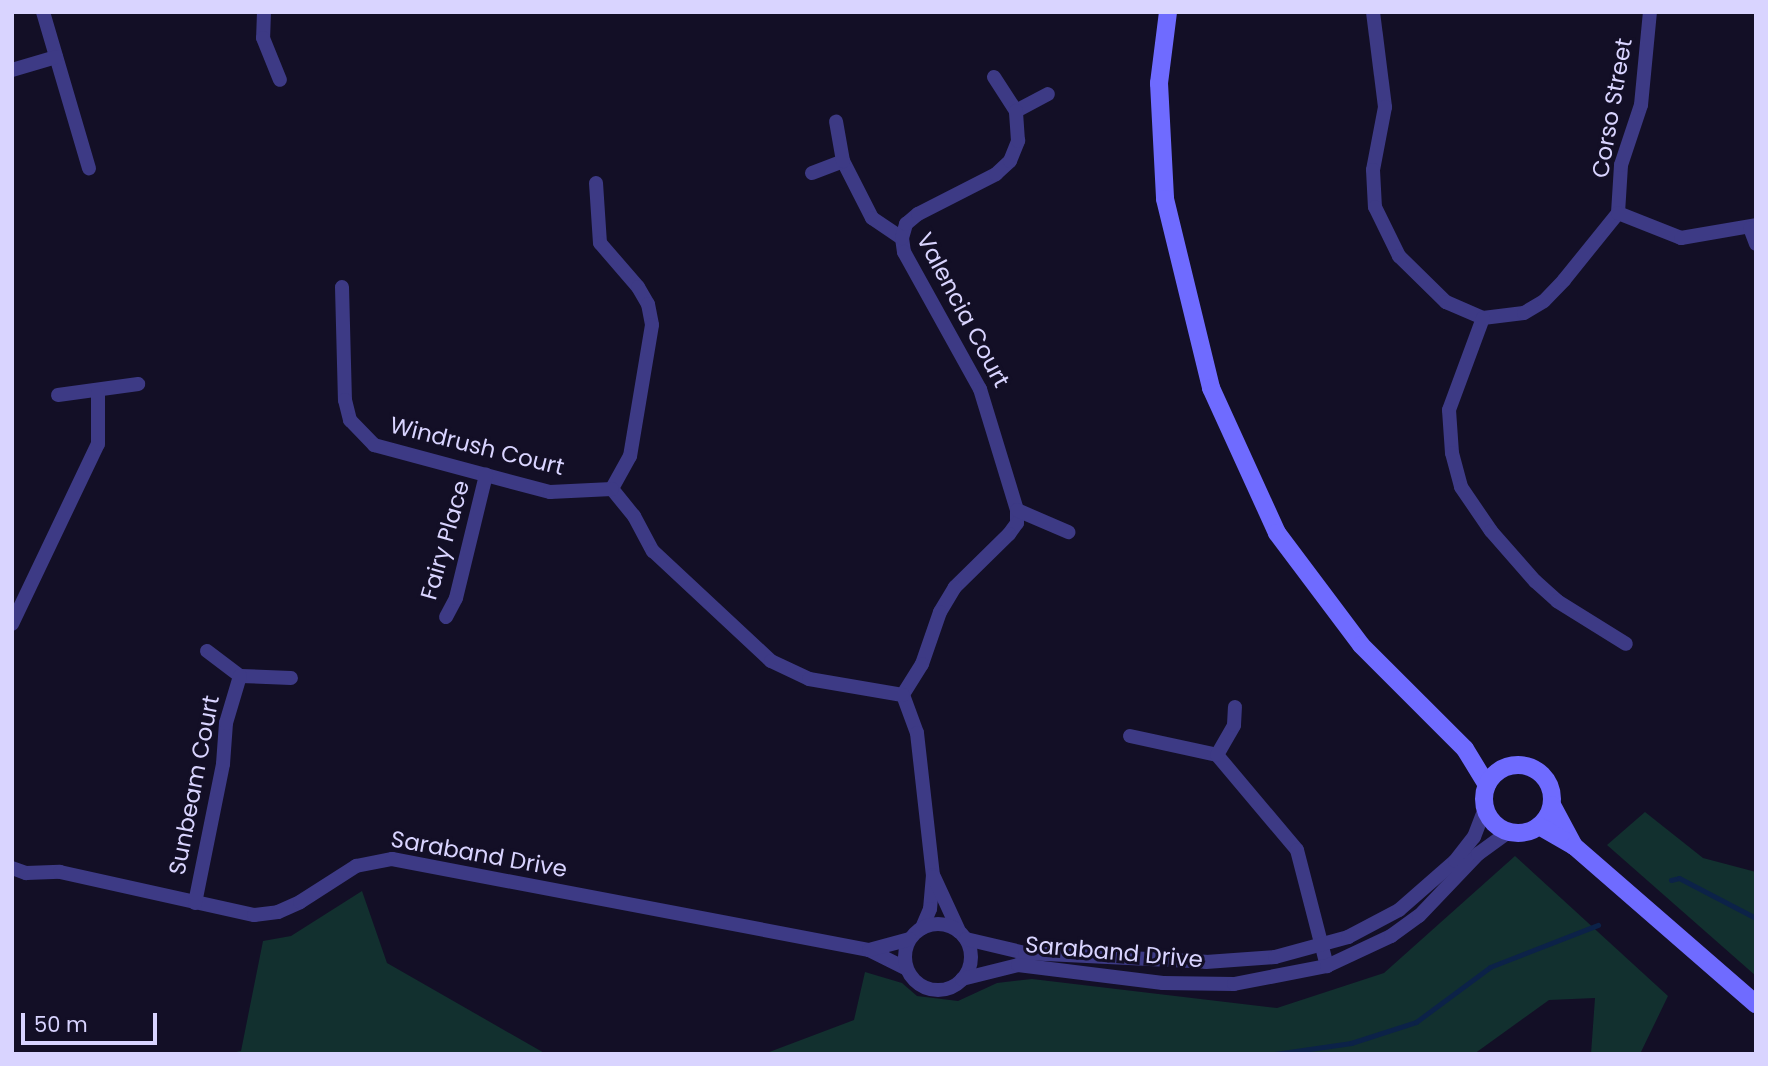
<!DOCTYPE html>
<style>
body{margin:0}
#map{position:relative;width:1768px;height:1066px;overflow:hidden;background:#130f26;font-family:Poppins,sans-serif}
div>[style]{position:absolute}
.green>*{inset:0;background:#12302f}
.stream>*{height:5px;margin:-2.5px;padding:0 2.5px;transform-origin:2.5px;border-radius:2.5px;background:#0c2248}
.street>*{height:14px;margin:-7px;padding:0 7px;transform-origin:7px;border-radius:7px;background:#3d3a85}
.street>.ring{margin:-7px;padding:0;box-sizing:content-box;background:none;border:14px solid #3d3a85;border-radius:50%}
.secondary>*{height:18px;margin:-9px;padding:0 9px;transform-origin:9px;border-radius:9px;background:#6f6bff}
.secondary>.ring{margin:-9px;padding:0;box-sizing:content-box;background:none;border:18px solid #6f6bff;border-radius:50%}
span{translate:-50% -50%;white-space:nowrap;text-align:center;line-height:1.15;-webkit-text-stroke:6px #130f26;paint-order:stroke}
.street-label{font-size:23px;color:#d9d4ff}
.frame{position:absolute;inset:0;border:14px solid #d9d4ff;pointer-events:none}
.scale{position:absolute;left:21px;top:1013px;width:136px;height:32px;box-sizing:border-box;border:4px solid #d9d4ff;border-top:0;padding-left:9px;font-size:21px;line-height:24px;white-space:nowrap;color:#d9d4ff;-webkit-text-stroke:5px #130f26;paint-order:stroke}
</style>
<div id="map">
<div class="green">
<i style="clip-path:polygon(1645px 812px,1703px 858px,1756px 872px,1756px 976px,1607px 845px)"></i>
<i style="clip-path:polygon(1515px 856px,1668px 996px,1640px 1054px,1591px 1054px,1595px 998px,1549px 1000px,1474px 1054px,764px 1054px,854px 1020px,865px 972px,902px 983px,917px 996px,958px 1001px,997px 983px,1032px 979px,1277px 1008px,1384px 973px)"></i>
<i style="clip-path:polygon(362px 891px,387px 963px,546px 1054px,226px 1054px,241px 1051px,263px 941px,291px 936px)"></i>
</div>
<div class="stream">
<i style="left:1671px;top:880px;width:8px;rotate:-14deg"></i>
<i style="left:1679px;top:878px;width:87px;rotate:27.5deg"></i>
<i style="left:1275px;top:1054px;width:77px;rotate:-8.2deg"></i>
<i style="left:1351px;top:1043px;width:68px;rotate:-17.9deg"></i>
<i style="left:1416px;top:1022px;width:92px;rotate:-36.6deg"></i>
<i style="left:1490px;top:967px;width:116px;rotate:-21.3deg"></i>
</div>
<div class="street">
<i style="left:43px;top:12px;width:163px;rotate:73.6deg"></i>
<i style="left:264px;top:12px;width:26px;rotate:92deg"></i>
<i style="left:263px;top:38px;width:45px;rotate:68deg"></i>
<i style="left:1373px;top:12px;width:96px;rotate:82.8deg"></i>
<i style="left:1385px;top:107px;width:64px;rotate:100.8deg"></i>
<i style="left:1373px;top:170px;width:37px;rotate:87deg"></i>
<i style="left:1375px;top:207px;width:55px;rotate:63.9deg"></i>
<i style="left:1399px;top:256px;width:66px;rotate:44.4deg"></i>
<i style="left:1446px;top:302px;width:40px;rotate:23.4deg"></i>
<i style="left:1483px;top:318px;width:41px;rotate:-7deg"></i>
<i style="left:1524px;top:313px;width:23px;rotate:-31deg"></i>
<i style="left:1544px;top:301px;width:29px;rotate:-46deg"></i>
<i style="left:1564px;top:280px;width:86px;rotate:-51.1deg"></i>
<i style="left:12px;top:70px;width:46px;rotate:-16.5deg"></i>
<i style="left:994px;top:77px;width:40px;rotate:57.1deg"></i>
<i style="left:1016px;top:111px;width:36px;rotate:-28deg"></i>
<i style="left:843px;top:161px;width:64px;rotate:63deg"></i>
<i style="left:872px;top:218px;width:36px;rotate:34deg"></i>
<i style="left:902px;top:238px;width:14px;rotate:82deg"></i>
<i style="left:904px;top:252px;width:157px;rotate:61deg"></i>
<i style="left:980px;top:389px;width:127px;rotate:73deg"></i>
<i style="left:1017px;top:510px;width:13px;rotate:90deg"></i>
<i style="left:1017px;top:523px;width:14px;rotate:126deg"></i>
<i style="left:1009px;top:534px;width:76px;rotate:135.5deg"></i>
<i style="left:955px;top:587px;width:29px;rotate:121deg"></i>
<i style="left:940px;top:612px;width:55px;rotate:109.1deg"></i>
<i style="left:922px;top:664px;width:36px;rotate:122deg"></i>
<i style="left:903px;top:695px;width:40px;rotate:69.8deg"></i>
<i style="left:917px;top:733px;width:143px;rotate:83.6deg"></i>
<i style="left:933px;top:875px;width:34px;rotate:95deg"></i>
<i style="left:930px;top:909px;width:21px;rotate:113deg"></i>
<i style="left:812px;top:173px;width:33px;rotate:-21deg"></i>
<i style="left:843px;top:161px;width:40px;rotate:-100deg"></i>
<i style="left:596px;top:183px;width:60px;rotate:86.2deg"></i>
<i style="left:600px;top:243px;width:58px;rotate:49.2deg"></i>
<i style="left:638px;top:287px;width:20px;rotate:60deg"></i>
<i style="left:648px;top:304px;width:21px;rotate:79deg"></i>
<i style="left:652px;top:325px;width:133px;rotate:99.5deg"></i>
<i style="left:630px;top:456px;width:38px;rotate:119deg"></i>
<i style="left:612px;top:489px;width:35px;rotate:51deg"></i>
<i style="left:634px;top:516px;width:40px;rotate:62deg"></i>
<i style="left:653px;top:551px;width:161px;rotate:43deg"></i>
<i style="left:771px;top:661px;width:42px;rotate:25.3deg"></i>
<i style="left:809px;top:679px;width:95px;rotate:9.7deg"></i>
<i style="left:1618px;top:213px;width:48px;rotate:-86.4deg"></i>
<i style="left:1621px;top:165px;width:63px;rotate:-71.6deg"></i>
<i style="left:1641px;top:105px;width:93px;rotate:-84.5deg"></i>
<i style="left:1618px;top:213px;width:68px;rotate:21.6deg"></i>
<i style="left:1681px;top:238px;width:76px;rotate:-9.8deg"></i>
<i style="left:1750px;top:228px;width:17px;rotate:69deg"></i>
<i style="left:902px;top:238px;width:15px;rotate:-74deg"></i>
<i style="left:906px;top:224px;width:16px;rotate:-40deg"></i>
<i style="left:918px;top:214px;width:88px;rotate:-27.1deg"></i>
<i style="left:996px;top:174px;width:19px;rotate:-43deg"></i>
<i style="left:1010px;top:161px;width:22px;rotate:-68deg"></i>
<i style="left:1018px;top:141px;width:30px;rotate:-94deg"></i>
<i style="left:342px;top:287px;width:113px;rotate:88.5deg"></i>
<i style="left:345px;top:400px;width:21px;rotate:76deg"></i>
<i style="left:350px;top:420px;width:35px;rotate:46deg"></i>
<i style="left:374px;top:445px;width:182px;rotate:15deg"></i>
<i style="left:550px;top:492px;width:62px;rotate:-2.8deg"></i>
<i style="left:1483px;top:318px;width:98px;rotate:110.3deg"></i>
<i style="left:1449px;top:410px;width:43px;rotate:86deg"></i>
<i style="left:1452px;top:453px;width:35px;rotate:75deg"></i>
<i style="left:1461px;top:487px;width:53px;rotate:55.7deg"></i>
<i style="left:1491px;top:531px;width:67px;rotate:48.7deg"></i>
<i style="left:1535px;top:581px;width:30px;rotate:42deg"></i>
<i style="left:1557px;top:601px;width:81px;rotate:31.9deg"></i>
<i style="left:58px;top:395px;width:81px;rotate:-7.8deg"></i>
<i style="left:1017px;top:510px;width:56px;rotate:23.3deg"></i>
<i style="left:446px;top:617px;width:21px;rotate:-62deg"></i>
<i style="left:456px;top:598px;width:127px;rotate:-76.3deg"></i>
<i style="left:12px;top:624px;width:199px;rotate:-64.5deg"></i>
<i style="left:98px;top:444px;width:52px;rotate:-90deg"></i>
<i style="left:207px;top:651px;width:41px;rotate:37.1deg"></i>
<i style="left:240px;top:676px;width:51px;rotate:2.2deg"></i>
<i style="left:1130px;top:736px;width:89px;rotate:12.3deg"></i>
<i style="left:1217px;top:755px;width:124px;rotate:49.9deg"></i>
<i style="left:1297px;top:850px;width:120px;rotate:75.5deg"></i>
<i style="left:1217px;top:755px;width:34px;rotate:-60deg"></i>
<i style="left:1234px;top:725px;width:18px;rotate:-87deg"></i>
<i style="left:12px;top:868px;width:15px;rotate:20deg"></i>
<i style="left:26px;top:873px;width:34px;rotate:-2deg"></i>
<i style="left:60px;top:872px;width:199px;rotate:12.5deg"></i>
<i style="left:254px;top:915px;width:24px;rotate:-7deg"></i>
<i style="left:278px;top:912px;width:24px;rotate:-24deg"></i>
<i style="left:300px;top:902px;width:67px;rotate:-32.7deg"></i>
<i style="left:356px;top:866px;width:37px;rotate:-11deg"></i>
<i style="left:392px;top:859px;width:486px;rotate:10.8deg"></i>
<i style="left:869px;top:950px;width:42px;rotate:26.6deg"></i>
<i style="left:934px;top:877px;width:60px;rotate:65.2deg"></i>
<i style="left:195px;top:903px;width:142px;rotate:-78.6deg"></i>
<i style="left:223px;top:764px;width:41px;rotate:-85.8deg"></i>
<i style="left:226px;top:723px;width:49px;rotate:-73.4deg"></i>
<i class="ring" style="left:905px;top:924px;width:52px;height:52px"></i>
<i style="left:966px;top:939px;width:61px;rotate:13.3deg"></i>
<i style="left:1025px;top:953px;width:181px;rotate:2.8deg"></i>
<i style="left:1206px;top:962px;width:69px;rotate:-4.1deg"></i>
<i style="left:1275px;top:957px;width:76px;rotate:-15.3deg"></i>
<i style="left:1348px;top:937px;width:58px;rotate:-27.9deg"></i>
<i style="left:1399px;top:910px;width:74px;rotate:-41.2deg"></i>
<i style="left:1455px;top:861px;width:31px;rotate:-52deg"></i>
<i style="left:1474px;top:837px;width:30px;rotate:-69deg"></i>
<i style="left:869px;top:950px;width:42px;rotate:-15deg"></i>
<i style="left:962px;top:979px;width:58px;rotate:-14deg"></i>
<i style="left:1018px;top:965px;width:146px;rotate:7.1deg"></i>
<i style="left:1163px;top:983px;width:71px;rotate:0.8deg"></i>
<i style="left:1234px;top:984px;width:95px;rotate:-11deg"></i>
<i style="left:1327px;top:966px;width:71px;rotate:-25.1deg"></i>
<i style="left:1391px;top:936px;width:34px;rotate:-36deg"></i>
<i style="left:1419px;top:916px;width:86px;rotate:-46.4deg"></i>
<i style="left:1478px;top:854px;width:37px;rotate:-36deg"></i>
</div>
<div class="secondary">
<i style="left:1168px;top:12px;width:72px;rotate:97.2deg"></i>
<i style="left:1159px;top:83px;width:116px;rotate:87deg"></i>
<i style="left:1165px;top:199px;width:195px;rotate:76.3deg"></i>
<i style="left:1211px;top:388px;width:159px;rotate:65.5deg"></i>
<i style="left:1277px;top:533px;width:140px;rotate:53.1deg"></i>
<i style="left:1361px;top:645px;width:147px;rotate:45deg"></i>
<i style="left:1465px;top:749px;width:42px;rotate:58.6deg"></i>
<i class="ring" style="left:1484px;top:765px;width:50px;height:50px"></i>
<i style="left:1552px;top:805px;width:47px;rotate:61.8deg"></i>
<i style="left:1539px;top:826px;width:40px;rotate:29.7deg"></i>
<i style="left:1574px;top:846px;width:241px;rotate:41deg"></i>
</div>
<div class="street-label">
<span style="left:1612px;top:108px;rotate:-80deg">Corso Street</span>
<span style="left:963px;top:310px;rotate:62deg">Valencia Court</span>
<span style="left:477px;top:446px;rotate:14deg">Windrush Court</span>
<span style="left:445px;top:540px;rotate:-74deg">Fairy Place</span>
<span style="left:194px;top:785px;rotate:-79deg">Sunbeam Court</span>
<span style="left:479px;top:854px;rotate:10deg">Saraband Drive</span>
<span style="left:1114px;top:952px;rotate:5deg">Saraband Drive</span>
</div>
<div class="frame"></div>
<div class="scale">50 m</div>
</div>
